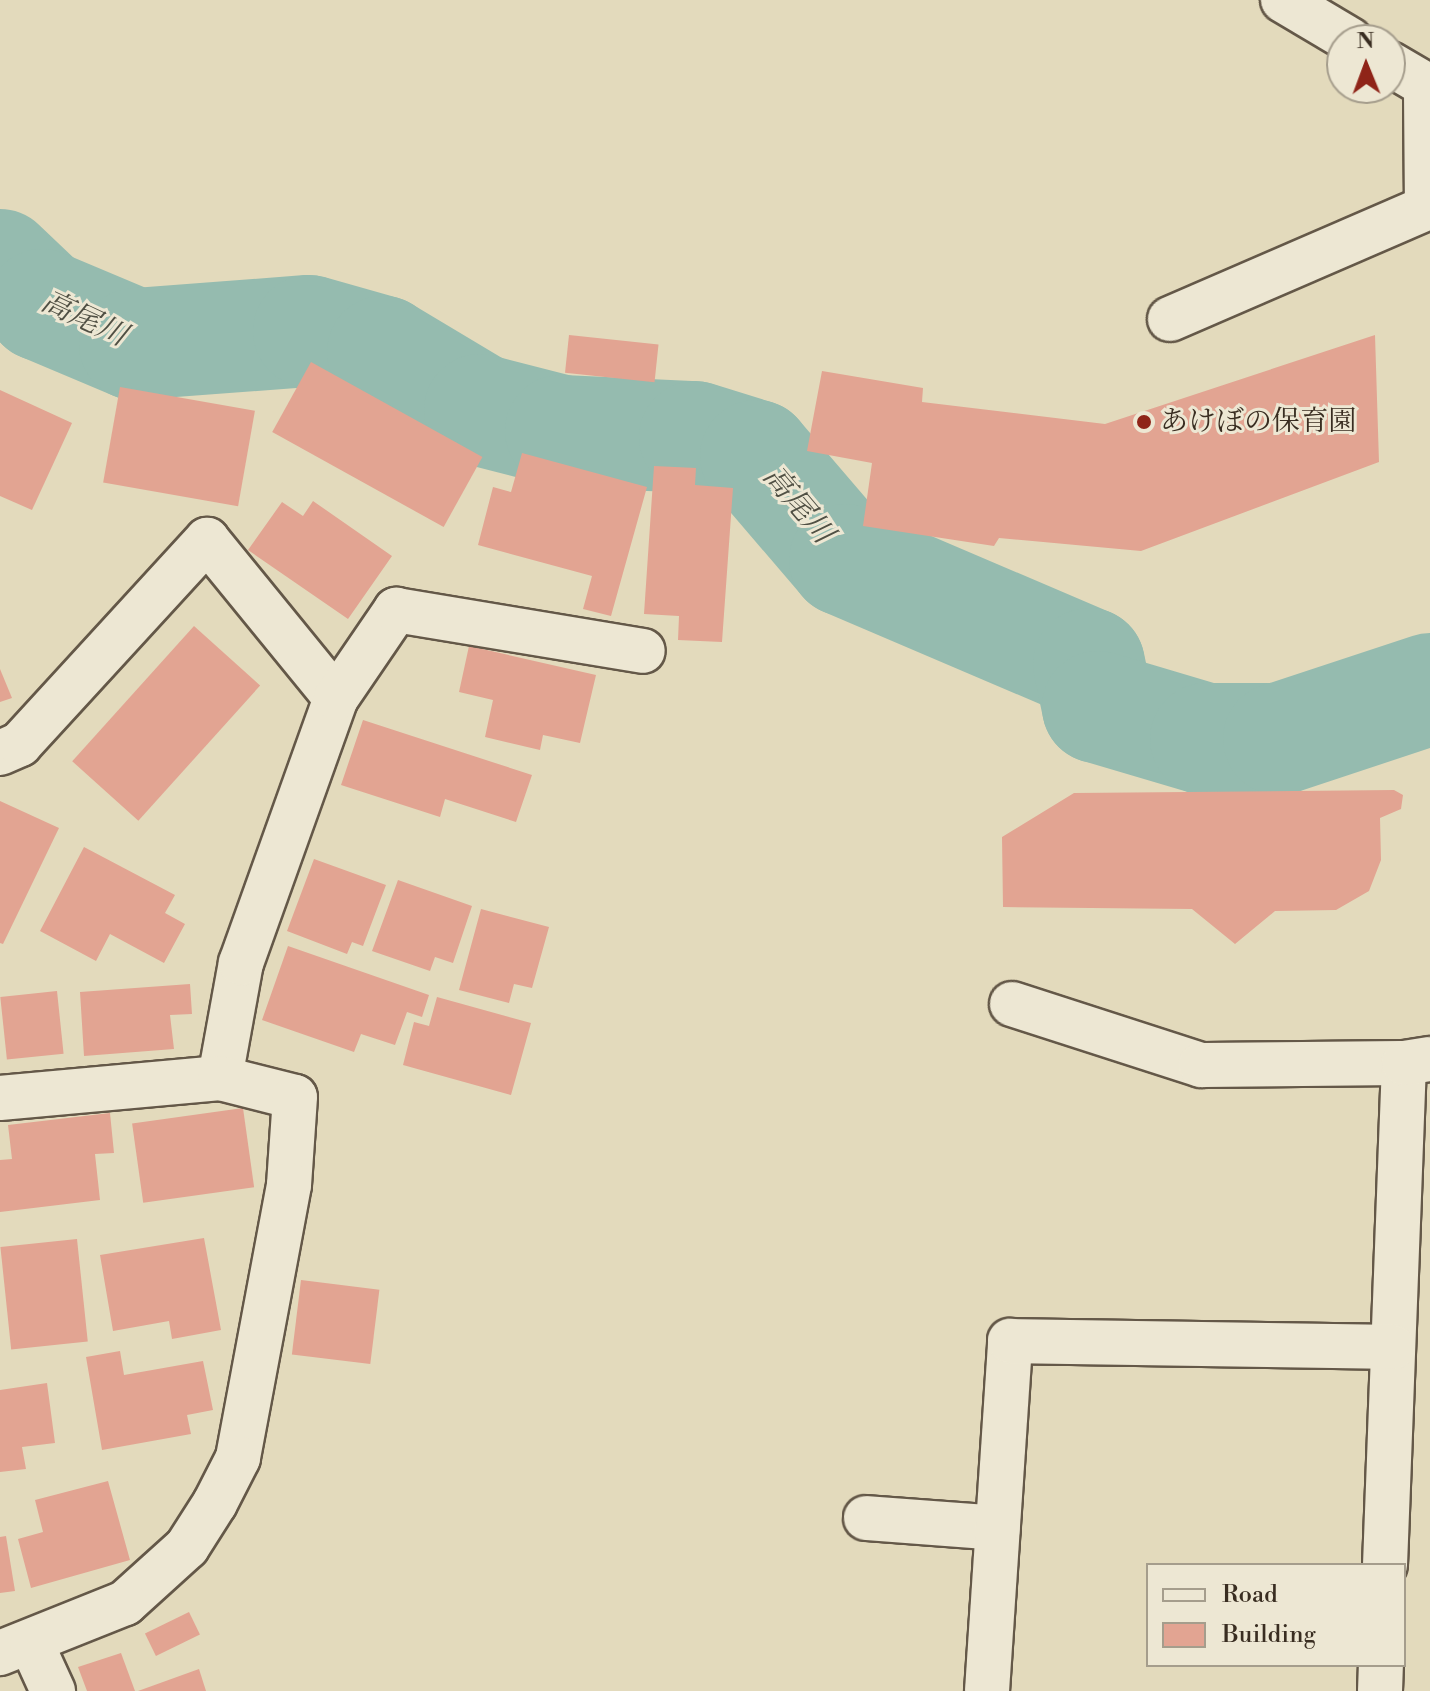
<!DOCTYPE html>
<meta charset="utf-8">
<style>
body{margin:0}
#map{position:relative;width:1430px;height:1691px;overflow:hidden;background:#e3dabc;font-family:"Libre Bodoni","Noto Serif JP",serif}
div>[style]{position:absolute}
.river>*{height:112px;margin:-56px;padding:0 56px;transform-origin:56px;border-radius:56px;background:#95bbaf}
.building>*{inset:0;background:#e2a492;transform-origin:0 0}
.roads{filter:drop-shadow(2px 0 #645848) drop-shadow(-2px 0 #645848) drop-shadow(0 2px #645848) drop-shadow(0 -2px #645848)}
.street>*{height:44px;margin:-22px;padding:0 22px;transform-origin:22px;border-radius:22px;background:#ede7d3}
.dots>*{width:22px;height:22px;translate:-50% -50%;box-sizing:border-box;border:4px solid #ede7d3;border-radius:50%}
span{translate:-50% -50%;white-space:nowrap;text-align:center;line-height:1.15;-webkit-text-stroke:6px #ede7d3;paint-order:stroke}
.poi-label{font-size:28px;color:#392d21}
.left{translate:0 -50%;text-align:left}
.water-label{font-size:30px;color:#505044;font-style:italic}
.legend{position:absolute;left:1146px;top:1563px;width:260px;height:104px;box-sizing:border-box;background:#ede7d3;border:2px solid #a59d8c;margin:0;padding:10px 14px;list-style:none;font-size:24px;color:#392d21}
.legend li{display:flex;align-items:center;gap:16px;height:40px}
.legend b{width:40px;border:2px solid #a59d8c}
.north{position:absolute;left:1326px;top:24px;width:80px;height:80px;box-sizing:border-box;background:#ede7d3;border:2px solid #a59d8c;border-radius:50%;rotate:359deg;font-size:22px;font-weight:700;line-height:32px;text-align:center;color:#392d21}
.north::after{content:'';display:block;margin:auto;width:28px;height:36px;background:#8f2418;clip-path:polygon(50% 0,100% 100%,50% 72%,0 100%)}
</style>
<div id="map">
<div class="river">
<i style="left:0;top:265px;width:58px;rotate:43.6deg"></i>
<i style="left:42px;top:305px;width:101px;rotate:22.8deg"></i>
<i style="left:135px;top:344px;width:174px;rotate:-4.3deg"></i>
<i style="left:309px;top:331px;width:77px;rotate:15.8deg"></i>
<i style="left:383px;top:352px;width:113px;rotate:30.9deg"></i>
<i style="left:480px;top:410px;width:84px;rotate:14.5deg"></i>
<i style="left:561px;top:431px;width:134px;rotate:2.6deg"></i>
<i style="left:695px;top:437px;width:64px;rotate:17.3deg"></i>
<i style="left:756px;top:456px;width:137px;rotate:49.4deg"></i>
<i style="left:845px;top:560px;width:265px;rotate:23.1deg"></i>
<i style="left:1089px;top:664px;width:44px;rotate:78.2deg"></i>
<i style="left:1098px;top:707px;width:113px;rotate:16.5deg"></i>
<i style="left:1206px;top:739px;width:73px"></i>
<i style="left:1279px;top:739px;width:159px;rotate:-18.3deg"></i>
</div>
<div class="building">
<i style="left:569px;top:335px;width:90px;height:38px;rotate:6deg"></i>
<i style="clip-path:polygon(1375px 335px,1379px 462px,1141px 551px,999px 538px,994px 546px,863px 526px,872px 463px,807px 451px,822px 371px,923px 388px,922px 402px,1105px 424px)"></i>
<i style="left:311px;top:362px;width:196px;height:80px;rotate:29deg"></i>
<i style="left:120px;top:387px;width:137px;height:97px;rotate:10deg"></i>
<i style="clip-path:polygon(0 390px,72px 423px,32px 510px,0 496px)"></i>
<i style="clip-path:polygon(522px 453px,647px 487px,611px 616px,583px 609px,592px 576px,478px 545px,493px 487px,511px 492px)"></i>
<i style="clip-path:polygon(654px 466px,696px 468px,695px 485px,733px 488px,722px 642px,678px 640px,679px 616px,644px 614px)"></i>
<i style="clip-path:polygon(313px 501px,392px 556px,348px 619px,248px 550px,282px 502px,303px 516px)"></i>
<i style="left:194px;top:626px;width:89px;height:182px;rotate:42deg"></i>
<i style="clip-path:polygon(469px 646px,596px 675px,580px 743px,543px 735px,540px 750px,485px 737px,493px 700px,459px 692px)"></i>
<i style="clip-path:polygon(0 669px,12px 698px,0 702px)"></i>
<i style="clip-path:polygon(363px 720px,532px 775px,516px 822px,445px 799px,440px 817px,341px 785px)"></i>
<i style="clip-path:polygon(1394px 790px,1403px 795px,1401px 809px,1380px 818px,1381px 860px,1369px 891px,1336px 910px,1275px 911px,1235px 944px,1192px 909px,1003px 907px,1002px 837px,1074px 793px)"></i>
<i style="clip-path:polygon(0 801px,59px 828px,3px 944px,0 943px)"></i>
<i style="clip-path:polygon(84px 847px,175px 895px,165px 913px,185px 924px,164px 963px,110px 934px,96px 961px,40px 931px)"></i>
<i style="clip-path:polygon(314px 859px,386px 885px,363px 946px,352px 942px,347px 954px,287px 931px)"></i>
<i style="clip-path:polygon(398px 880px,472px 906px,453px 963px,435px 957px,430px 971px,372px 951px)"></i>
<i style="clip-path:polygon(481px 909px,549px 927px,532px 988px,514px 984px,509px 1003px,459px 990px)"></i>
<i style="clip-path:polygon(288px 946px,429px 995px,422px 1017px,407px 1012px,395px 1045px,361px 1034px,354px 1052px,262px 1020px)"></i>
<i style="clip-path:polygon(190px 984px,192px 1014px,170px 1015px,174px 1049px,84px 1056px,80px 992px)"></i>
<i style="left:57px;top:991px;width:63px;height:57px;rotate:84deg"></i>
<i style="clip-path:polygon(437px 997px,531px 1023px,511px 1095px,403px 1065px,414px 1022px,429px 1026px)"></i>
<i style="left:243px;top:1108px;width:80px;height:112px;rotate:82deg"></i>
<i style="clip-path:polygon(110px 1113px,114px 1153px,95px 1154px,100px 1200px,0 1212px,0 1160px,12px 1159px,8px 1125px)"></i>
<i style="clip-path:polygon(204px 1238px,221px 1330px,172px 1339px,169px 1321px,113px 1331px,100px 1255px)"></i>
<i style="left:77px;top:1239px;width:103px;height:77px;rotate:84deg"></i>
<i style="left:301px;top:1280px;width:79px;height:75px;rotate:7deg"></i>
<i style="clip-path:polygon(120px 1351px,124px 1375px,203px 1361px,213px 1410px,187px 1415px,191px 1434px,102px 1450px,86px 1357px)"></i>
<i style="clip-path:polygon(47px 1383px,55px 1443px,22px 1447px,26px 1469px,0 1472px,0 1390px)"></i>
<i style="clip-path:polygon(108px 1481px,130px 1560px,31px 1588px,18px 1539px,43px 1532px,35px 1500px)"></i>
<i style="clip-path:polygon(6px 1536px,15px 1591px,0 1593px,0 1537px)"></i>
<i style="left:189px;top:1612px;width:25px;height:49px;rotate:64deg"></i>
<i style="clip-path:polygon(121px 1653px,135px 1691px,87px 1691px,78px 1667px)"></i>
<i style="clip-path:polygon(199px 1669px,206px 1691px,138px 1691px)"></i>
</div>
<div class="roads">
<div class="street">
<i style="left:1283px;top:0;width:78px;rotate:30.8deg"></i>
<i style="left:1170px;top:319px;width:280px;rotate:-23.4deg"></i>
<i style="left:1427px;top:208px;width:123px;rotate:-90.5deg"></i>
<i style="left:1426px;top:85px;width:42px;rotate:-149.7deg"></i>
<i style="left:0;top:753px;width:22px;rotate:-24deg"></i>
<i style="left:20px;top:744px;width:277px;rotate:-47.5deg"></i>
<i style="left:207px;top:540px;width:204px;rotate:50.8deg"></i>
<i style="left:1012px;top:1004px;width:199px;rotate:17.9deg"></i>
<i style="left:1201px;top:1065px;width:203px;rotate:-0.6deg"></i>
<i style="left:220px;top:1078px;width:117px;rotate:-79.7deg"></i>
<i style="left:241px;top:963px;width:282px;rotate:-70.3deg"></i>
<i style="left:336px;top:698px;width:107px;rotate:-55.7deg"></i>
<i style="left:396px;top:610px;width:250px;rotate:9.4deg"></i>
<i style="left:0;top:1098px;width:221px;rotate:-5.2deg"></i>
<i style="left:220px;top:1078px;width:77px;rotate:14.2deg"></i>
<i style="left:295px;top:1097px;width:88px;rotate:93.9deg"></i>
<i style="left:289px;top:1185px;width:278px;rotate:100.6deg"></i>
<i style="left:238px;top:1458px;width:51px;rotate:117.1deg"></i>
<i style="left:215px;top:1503px;width:52px;rotate:122.5deg"></i>
<i style="left:187px;top:1547px;width:84px;rotate:137.9deg"></i>
<i style="left:125px;top:1603px;width:135px;rotate:158.2deg"></i>
<i style="left:866px;top:1518px;width:132px;rotate:4.3deg"></i>
<i style="left:1385px;top:1565px;width:502px;rotate:-87.83deg"></i>
<i style="left:1404px;top:1063px;width:26px;rotate:-9deg"></i>
<i style="left:32px;top:1645px;width:51px;rotate:65.5deg"></i>
<i style="left:987px;top:1691px;width:351px;rotate:-86.2deg"></i>
<i style="left:1010px;top:1341px;width:383px;rotate:0.9deg"></i>
<i style="left:1380px;top:1691px;width:26px;rotate:-88deg"></i>
</div>
</div>
<div class="dots">
<i style="left:1144px;top:422px;background:#8f2418"></i>
</div>
<div class="poi-label">
<span class="left" style="left:1160px;top:422px">あけぼの保育園</span>
</div>
<div class="water-label">
<span style="left:84px;top:319px;rotate:25deg">高尾川</span>
<span style="left:798px;top:505px;rotate:50deg">高尾川</span>
</div>
<ul class="legend">
<li><b style="height:10px;background:#ede7d3"></b>Road</li>
<li><b style="height:22px;background:#e2a492"></b>Building</li>
</ul>
<div class="north">N</div>
</div>
